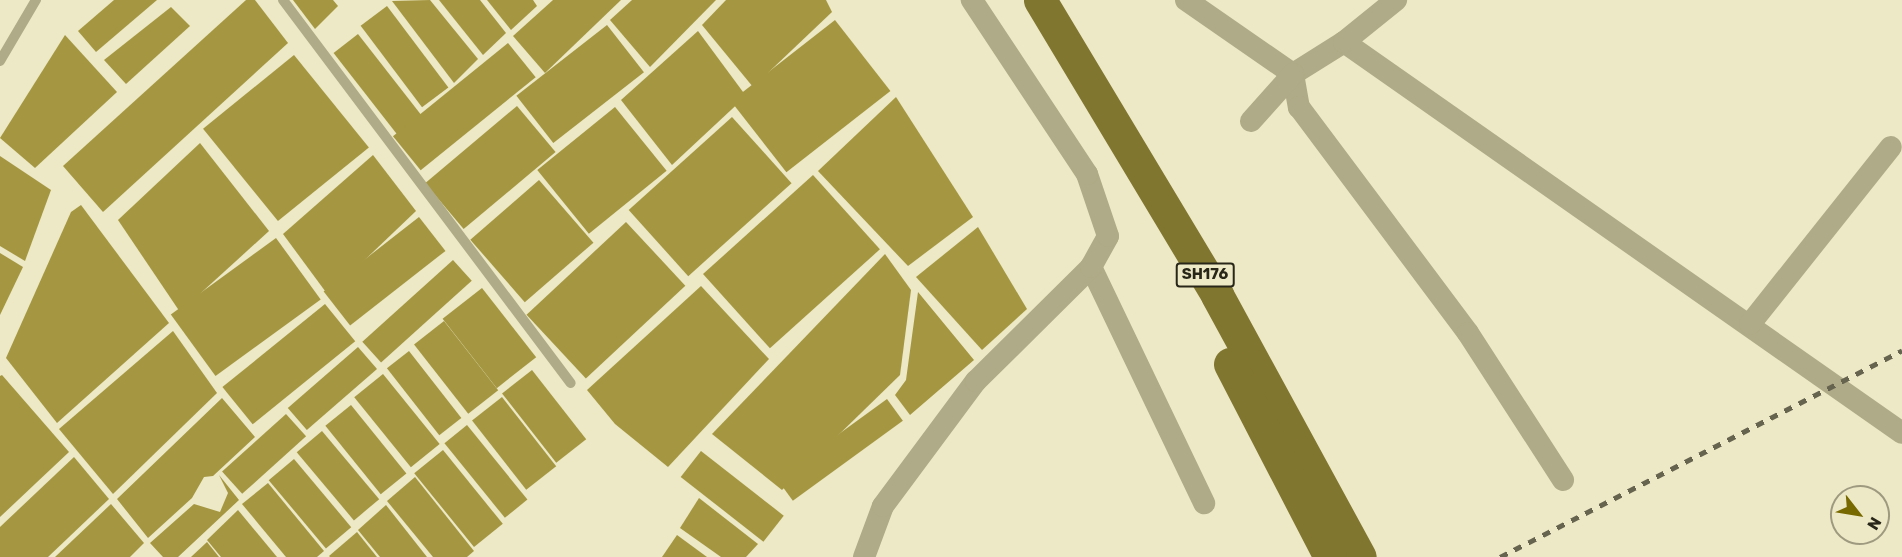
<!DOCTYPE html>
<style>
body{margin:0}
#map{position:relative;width:1902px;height:557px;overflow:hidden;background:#ede8c5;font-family:Rubik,sans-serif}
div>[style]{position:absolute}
.water>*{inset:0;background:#a59741;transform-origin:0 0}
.lane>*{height:10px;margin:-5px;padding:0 5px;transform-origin:5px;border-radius:5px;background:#afaa87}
.street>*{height:22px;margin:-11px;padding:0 11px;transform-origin:11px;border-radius:11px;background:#afaa87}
.primary>*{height:33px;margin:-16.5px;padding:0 16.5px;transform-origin:16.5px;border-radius:16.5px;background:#817630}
.rail>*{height:4.5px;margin-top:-2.25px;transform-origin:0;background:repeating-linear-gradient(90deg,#66634f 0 8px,transparent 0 16px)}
span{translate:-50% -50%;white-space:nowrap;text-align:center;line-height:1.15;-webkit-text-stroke:6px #ede8c5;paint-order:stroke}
.shield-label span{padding:2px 4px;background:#ede8c5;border:2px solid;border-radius:4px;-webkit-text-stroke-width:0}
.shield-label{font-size:15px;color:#282619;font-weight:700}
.north{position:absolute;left:1830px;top:485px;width:60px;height:60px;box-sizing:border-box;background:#ede8c5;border:2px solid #9e9a80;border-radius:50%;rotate:121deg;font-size:16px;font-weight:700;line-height:24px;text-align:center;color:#282619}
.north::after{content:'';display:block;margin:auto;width:21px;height:27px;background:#776900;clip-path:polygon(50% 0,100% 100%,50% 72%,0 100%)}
</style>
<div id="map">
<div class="water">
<i style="clip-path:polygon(114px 0,157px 0,96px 52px,78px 31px)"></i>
<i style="clip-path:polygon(246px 0,255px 0,288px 43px,103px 212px,63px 166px)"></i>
<i style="clip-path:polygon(293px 0,333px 0,338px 6px,315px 29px)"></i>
<i style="clip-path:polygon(430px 0,478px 59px,454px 83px,392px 1px)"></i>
<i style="clip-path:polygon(439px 0,480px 0,506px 33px,483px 55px)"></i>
<i style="clip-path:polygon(487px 0,533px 0,537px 6px,511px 30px)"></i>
<i style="clip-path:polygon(553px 0,621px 0,545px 73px,513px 36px)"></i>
<i style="clip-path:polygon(632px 0,716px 0,650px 67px,610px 20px)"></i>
<i style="clip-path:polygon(726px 0,826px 0,832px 12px,753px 87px,702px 25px)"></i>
<i style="left:387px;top:6px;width:102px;height:33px;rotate:53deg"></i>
<i style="clip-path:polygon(171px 7px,190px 26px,126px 84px,104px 60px)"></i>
<i style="left:835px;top:20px;width:90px;height:132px;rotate:52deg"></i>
<i style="left:607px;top:25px;width:60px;height:115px;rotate:52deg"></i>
<i style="clip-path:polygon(698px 31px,746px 96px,672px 165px,621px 100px)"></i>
<i style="left:358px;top:34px;width:103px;height:31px;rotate:52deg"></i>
<i style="clip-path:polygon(65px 35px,117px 92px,35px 168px,0 138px)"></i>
<i style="left:508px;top:43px;width:44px;height:148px;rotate:51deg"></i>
<i style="left:294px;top:55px;width:119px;height:117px;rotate:51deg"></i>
<i style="clip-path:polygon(896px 97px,973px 217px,908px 266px,818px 171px)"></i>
<i style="left:517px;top:106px;width:60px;height:120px;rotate:50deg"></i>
<i style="left:615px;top:107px;width:82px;height:100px;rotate:51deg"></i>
<i style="left:732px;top:117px;width:89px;height:139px;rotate:48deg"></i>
<i style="clip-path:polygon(200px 143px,269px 231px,180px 312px,118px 220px)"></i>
<i style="clip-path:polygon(373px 155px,416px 211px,328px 295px,283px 234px)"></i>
<i style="clip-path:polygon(0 156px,51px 190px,25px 261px,0 246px)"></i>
<i style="left:813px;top:175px;width:100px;height:148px;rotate:48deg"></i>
<i style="left:539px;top:180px;width:83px;height:91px;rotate:49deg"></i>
<i style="clip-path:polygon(81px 205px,169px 323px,57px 423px,6px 358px,71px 212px)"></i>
<i style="left:419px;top:217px;width:43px;height:121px;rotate:52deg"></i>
<i style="left:626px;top:222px;width:87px;height:136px;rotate:47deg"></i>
<i style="clip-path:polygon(978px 227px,1027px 309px,982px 350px,916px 277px)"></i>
<i style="left:276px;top:238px;width:76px;height:130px;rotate:54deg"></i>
<i style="clip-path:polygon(0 253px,23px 267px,0 315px)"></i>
<i style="clip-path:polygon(885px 254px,911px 290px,900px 375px,782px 490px,712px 434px)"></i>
<i style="left:453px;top:260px;width:28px;height:122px;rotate:48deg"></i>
<i style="clip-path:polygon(701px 286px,769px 359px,668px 467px,615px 424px,587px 390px)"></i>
<i style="left:482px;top:288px;width:88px;height:50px;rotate:52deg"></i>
<i style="clip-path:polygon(918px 292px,974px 360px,910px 415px,895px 395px,906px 380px)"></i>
<i style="left:325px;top:304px;width:48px;height:132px;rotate:51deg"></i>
<i style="left:444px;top:321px;width:88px;height:38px;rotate:52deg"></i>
<i style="clip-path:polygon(173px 331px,217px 393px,113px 494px,59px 429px)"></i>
<i style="left:358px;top:347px;width:29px;height:93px;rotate:49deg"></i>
<i style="left:409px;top:351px;width:85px;height:28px;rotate:52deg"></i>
<i style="left:532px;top:370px;width:88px;height:38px;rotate:52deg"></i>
<i style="left:383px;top:374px;width:90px;height:37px;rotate:51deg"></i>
<i style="clip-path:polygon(2px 375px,69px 452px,0 517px,0 376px)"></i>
<i style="left:502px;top:397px;width:88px;height:38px;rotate:52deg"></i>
<i style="clip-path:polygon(222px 398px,255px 437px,213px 476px,204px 477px,192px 498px,148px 538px,117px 499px)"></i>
<i style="left:887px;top:399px;width:27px;height:136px;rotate:54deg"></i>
<i style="left:351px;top:405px;width:88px;height:33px;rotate:51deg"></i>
<i style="left:286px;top:414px;width:30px;height:86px;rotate:48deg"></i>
<i style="left:467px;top:425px;width:96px;height:29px;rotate:51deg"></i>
<i style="left:322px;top:431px;width:89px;height:33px;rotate:50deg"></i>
<i style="left:443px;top:450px;width:95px;height:37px;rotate:51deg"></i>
<i style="left:701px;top:451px;width:105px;height:33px;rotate:38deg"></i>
<i style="clip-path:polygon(74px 457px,109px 499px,48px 557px,0 557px,0 527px)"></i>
<i style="left:294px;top:459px;width:89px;height:33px;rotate:50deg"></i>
<i style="clip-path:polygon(219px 475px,239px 500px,178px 557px,163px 557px,150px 543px,194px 504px,220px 512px,228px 493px)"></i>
<i style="clip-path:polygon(415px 477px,474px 551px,467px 557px,433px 557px,387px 501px)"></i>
<i style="clip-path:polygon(268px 483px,324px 551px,317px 557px,286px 557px,242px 504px)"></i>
<i style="clip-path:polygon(699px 498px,758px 544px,746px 557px,721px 557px,680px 528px)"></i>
<i style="clip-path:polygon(111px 504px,144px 543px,130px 557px,55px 557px)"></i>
<i style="clip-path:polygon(386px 505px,427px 557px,380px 557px,358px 530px)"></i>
<i style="clip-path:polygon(238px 510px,277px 557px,221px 557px,207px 540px)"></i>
<i style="clip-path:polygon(357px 532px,377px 557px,330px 557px,329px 556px)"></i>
<i style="clip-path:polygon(677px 535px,707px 557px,662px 557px)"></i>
<i style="clip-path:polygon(207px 542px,219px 557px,191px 557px)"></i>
</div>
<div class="lane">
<i style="left:283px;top:0;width:479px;rotate:53.1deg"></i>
<i style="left:0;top:61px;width:71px;rotate:-59.5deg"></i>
</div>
<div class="street">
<i style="left:1186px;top:0;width:130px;rotate:34.7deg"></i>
<i style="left:1293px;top:74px;width:60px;rotate:-32.1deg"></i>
<i style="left:1344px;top:42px;width:681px;rotate:35.02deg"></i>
<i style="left:1344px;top:42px;width:67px;rotate:-38.9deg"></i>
<i style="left:1293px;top:74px;width:34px;rotate:80deg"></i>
<i style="left:1299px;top:107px;width:282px;rotate:53.2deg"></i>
<i style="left:1468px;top:333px;width:175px;rotate:57.1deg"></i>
<i style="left:1251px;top:121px;width:63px;rotate:-48.2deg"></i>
<i style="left:1091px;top:267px;width:262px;rotate:64.4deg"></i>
<i style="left:1750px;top:324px;width:226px;rotate:-51.5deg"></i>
<i style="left:864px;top:557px;width:54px;rotate:-69.6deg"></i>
<i style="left:883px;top:506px;width:156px;rotate:-53.4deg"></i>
<i style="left:976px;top:381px;width:162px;rotate:-44.7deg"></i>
<i style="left:1091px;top:267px;width:35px;rotate:-61deg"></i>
<i style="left:1108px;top:236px;width:65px;rotate:-108.7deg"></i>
<i style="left:1087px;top:174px;width:209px;rotate:-123.5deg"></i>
</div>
<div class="primary">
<i style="left:1040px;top:0;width:344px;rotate:59deg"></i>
<i style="left:1217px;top:295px;width:298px;rotate:61.4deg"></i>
<i style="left:1230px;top:364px;width:217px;rotate:62.6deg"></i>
</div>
<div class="rail">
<i style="left:1500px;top:557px;width:452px;rotate:-27.2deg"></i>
</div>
<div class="shield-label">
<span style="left:1205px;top:275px">SH176</span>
</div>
<div class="north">N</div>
</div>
